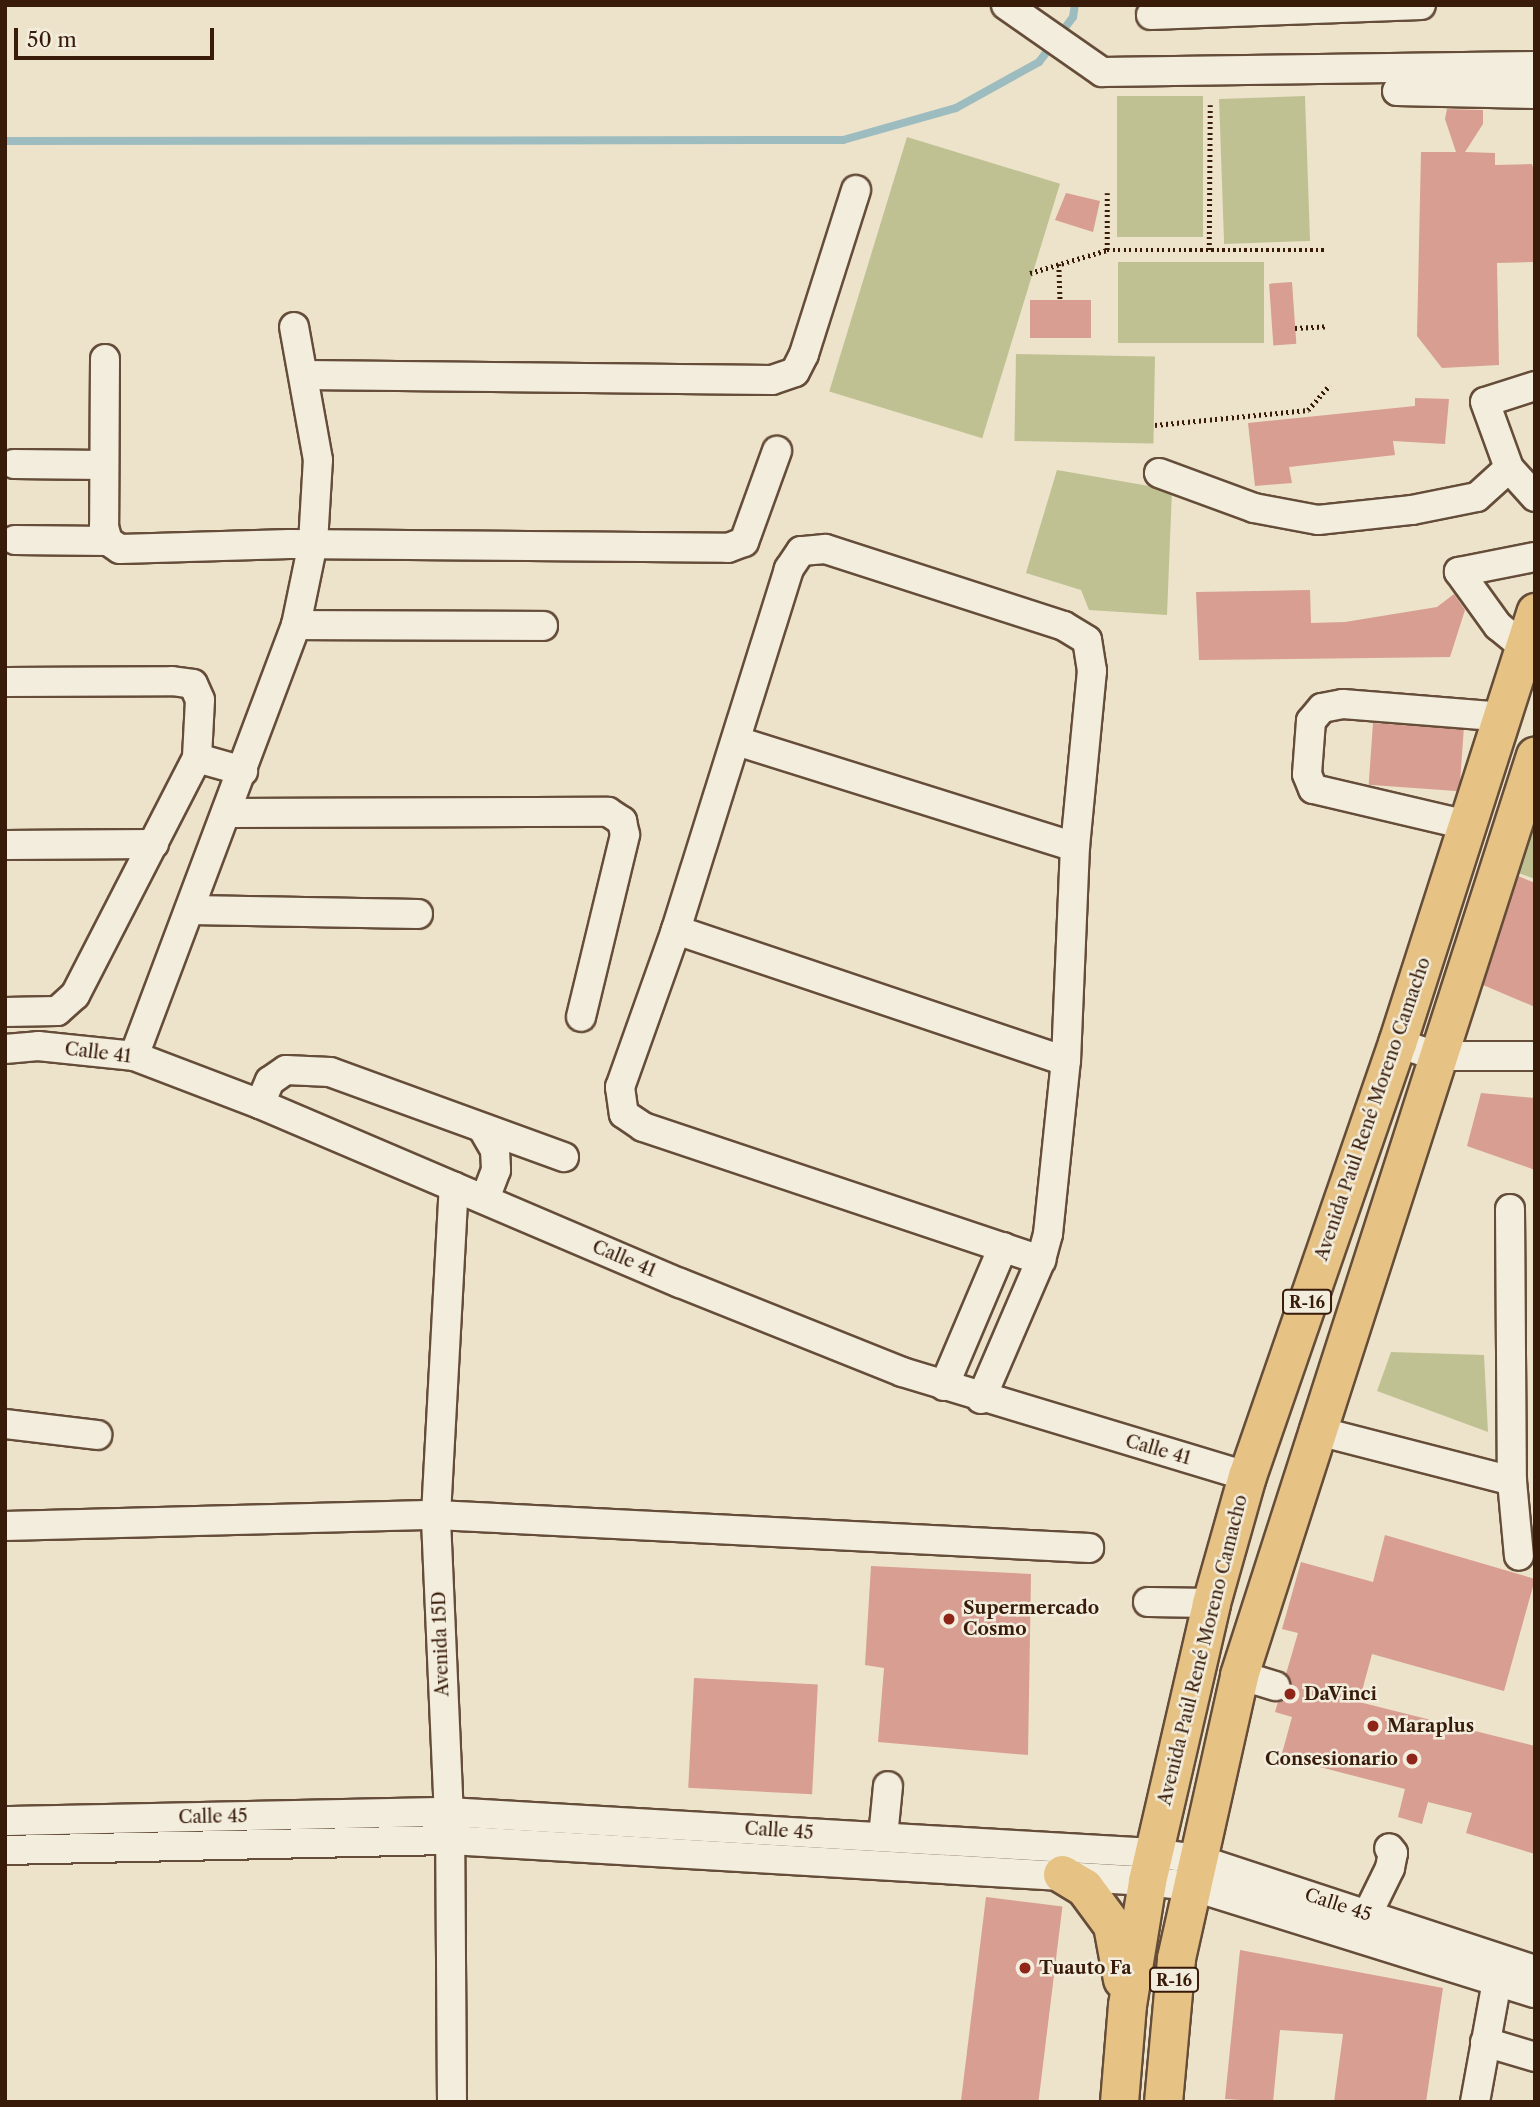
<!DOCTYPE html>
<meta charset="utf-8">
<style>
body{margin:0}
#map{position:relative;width:1540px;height:2107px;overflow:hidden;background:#ede3ca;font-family:"Libre Caslon Text",serif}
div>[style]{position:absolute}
.green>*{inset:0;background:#bfc192;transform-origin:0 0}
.stream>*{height:8px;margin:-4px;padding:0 4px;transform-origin:4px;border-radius:4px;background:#9dbcc0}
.building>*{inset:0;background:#d79e91;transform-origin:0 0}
.path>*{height:4.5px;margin-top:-2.25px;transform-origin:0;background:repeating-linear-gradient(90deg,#381b09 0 2px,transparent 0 5.5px)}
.roads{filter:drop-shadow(2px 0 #654d39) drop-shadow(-2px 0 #654d39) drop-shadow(0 2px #654d39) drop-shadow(0 -2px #654d39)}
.minor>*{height:28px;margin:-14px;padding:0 14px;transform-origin:14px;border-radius:14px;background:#f3eddd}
.major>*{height:37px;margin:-18.5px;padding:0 18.5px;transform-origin:18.5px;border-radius:18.5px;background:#e6c285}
.dots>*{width:19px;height:19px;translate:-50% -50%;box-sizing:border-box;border:4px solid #f3eddd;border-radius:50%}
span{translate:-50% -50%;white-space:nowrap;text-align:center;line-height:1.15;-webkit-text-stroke:5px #f3eddd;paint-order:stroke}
.shield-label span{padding:2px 5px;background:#f3eddd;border:2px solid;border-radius:5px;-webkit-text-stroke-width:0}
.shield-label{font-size:16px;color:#381b09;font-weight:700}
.street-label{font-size:18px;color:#381b09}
.poi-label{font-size:18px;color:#381b09;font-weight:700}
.left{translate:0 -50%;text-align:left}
.right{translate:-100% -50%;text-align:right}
.frame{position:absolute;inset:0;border:7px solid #381b09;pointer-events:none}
.scale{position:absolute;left:14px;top:28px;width:200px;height:32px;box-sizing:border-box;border:4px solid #381b09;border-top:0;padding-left:9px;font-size:21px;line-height:24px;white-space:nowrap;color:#381b09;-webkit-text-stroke:5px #f3eddd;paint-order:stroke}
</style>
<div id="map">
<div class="green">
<i style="left:1117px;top:96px;width:86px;height:141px"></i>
<i style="left:1305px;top:96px;width:145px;height:86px;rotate:88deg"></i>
<i style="left:907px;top:137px;width:160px;height:266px;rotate:17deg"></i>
<i style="left:1264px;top:262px;width:81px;height:146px;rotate:90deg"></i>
<i style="left:1016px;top:354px;width:139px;height:87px;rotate:1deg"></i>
<i style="clip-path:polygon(1057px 470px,1172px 490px,1167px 615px,1089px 610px,1081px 590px,1026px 573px)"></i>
<i style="clip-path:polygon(1535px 805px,1535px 879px,1513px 871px)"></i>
<i style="clip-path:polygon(1391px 1352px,1484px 1355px,1488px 1432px,1377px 1391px)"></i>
</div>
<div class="stream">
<i style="left:5px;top:141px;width:838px;rotate:-0.07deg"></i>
<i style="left:843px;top:140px;width:117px;rotate:-15.8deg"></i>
<i style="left:956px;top:108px;width:95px;rotate:-29deg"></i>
<i style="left:1039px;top:62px;width:56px;rotate:-52.9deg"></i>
<i style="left:1073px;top:17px;width:12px;rotate:-81deg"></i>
</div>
<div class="building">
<i style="clip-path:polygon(1447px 109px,1483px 110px,1483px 124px,1465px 152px,1495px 153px,1495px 165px,1532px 164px,1535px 175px,1534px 262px,1497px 263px,1499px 365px,1442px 368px,1417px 336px,1421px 152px,1456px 152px,1445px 119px)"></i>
<i style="clip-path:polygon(1066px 193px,1100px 201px,1093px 232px,1055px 220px)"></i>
<i style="left:1292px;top:282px;width:62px;height:23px;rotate:86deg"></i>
<i style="left:1030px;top:300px;width:61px;height:38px"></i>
<i style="clip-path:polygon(1415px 398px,1449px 399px,1445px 444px,1393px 441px,1395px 455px,1289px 467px,1292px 483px,1255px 486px,1248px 423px,1415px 406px)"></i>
<i style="clip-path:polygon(1310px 590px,1311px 623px,1345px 622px,1437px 607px,1454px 594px,1465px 610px,1450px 657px,1199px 660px,1196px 592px)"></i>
<i style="left:1373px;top:723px;width:91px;height:62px;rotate:4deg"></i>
<i style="clip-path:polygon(1518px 876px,1535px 883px,1535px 1007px,1483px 985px)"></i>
<i style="clip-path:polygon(1481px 1093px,1535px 1098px,1535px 1170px,1467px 1146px)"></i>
<i style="clip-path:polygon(1385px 1535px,1535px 1579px,1504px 1691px,1372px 1654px,1359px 1702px,1535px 1746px,1535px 1854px,1466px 1833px,1472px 1813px,1428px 1802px,1422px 1824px,1398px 1817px,1405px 1789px,1281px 1757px,1292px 1717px,1275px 1712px,1278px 1702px,1291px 1690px,1286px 1674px,1298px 1633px,1282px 1629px,1301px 1562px,1373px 1582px)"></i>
<i style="clip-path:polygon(871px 1566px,1031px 1574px,1028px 1755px,878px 1742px,884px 1668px,865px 1665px)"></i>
<i style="left:694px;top:1678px;width:124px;height:110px;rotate:3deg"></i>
<i style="left:986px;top:1897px;width:77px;height:205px;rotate:7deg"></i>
<i style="clip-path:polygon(1240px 1950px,1443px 1988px,1426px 2102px,1334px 2102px,1343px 2034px,1280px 2030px,1273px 2102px,1225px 2099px)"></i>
</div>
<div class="path">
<i style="left:1107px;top:250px;width:57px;rotate:-90deg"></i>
<i style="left:1209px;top:250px;width:145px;rotate:-89.6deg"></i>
<i style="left:1059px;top:264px;width:36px;rotate:88deg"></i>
<i style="left:1030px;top:273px;width:80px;rotate:-16.6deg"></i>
<i style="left:1107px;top:250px;width:220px"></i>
<i style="left:1295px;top:328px;width:33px;rotate:-3deg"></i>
<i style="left:1155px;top:425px;width:154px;rotate:-5.6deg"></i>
<i style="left:1308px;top:410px;width:33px;rotate:-49deg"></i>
</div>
<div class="roads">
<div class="minor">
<i style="left:1006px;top:5px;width:117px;rotate:34.9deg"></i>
<i style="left:1102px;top:72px;width:433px;rotate:-0.8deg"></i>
<i style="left:1151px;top:15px;width:270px;rotate:-2.1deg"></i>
<i style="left:1397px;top:91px;width:138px;rotate:1.2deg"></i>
<i style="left:105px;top:359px;width:168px;rotate:90.3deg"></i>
<i style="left:104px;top:527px;width:15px;rotate:74deg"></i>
<i style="left:108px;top:541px;width:14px;rotate:34deg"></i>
<i style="left:120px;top:549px;width:170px;rotate:-1.7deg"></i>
<i style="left:290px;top:544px;width:438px;rotate:0.5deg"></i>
<i style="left:728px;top:548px;width:17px;rotate:-21deg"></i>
<i style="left:744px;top:542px;width:97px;rotate:-70.1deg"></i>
<i style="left:305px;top:375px;width:467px;rotate:0.6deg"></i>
<i style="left:772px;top:380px;width:24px;rotate:-19deg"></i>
<i style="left:795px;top:372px;width:20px;rotate:-63deg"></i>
<i style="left:804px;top:354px;width:172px;rotate:-72.4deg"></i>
<i style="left:1535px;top:386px;width:52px;rotate:162.3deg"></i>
<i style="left:1485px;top:402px;width:70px;rotate:70deg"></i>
<i style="left:1509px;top:468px;width:39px;rotate:48deg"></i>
<i style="left:14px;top:464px;width:90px;rotate:0.6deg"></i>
<i style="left:1159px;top:473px;width:101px;rotate:20.2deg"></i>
<i style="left:1254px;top:508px;width:65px;rotate:10.6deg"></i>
<i style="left:1318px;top:520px;width:95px;rotate:-6.1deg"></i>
<i style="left:1412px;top:510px;width:66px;rotate:-11.3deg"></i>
<i style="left:1477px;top:497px;width:43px;rotate:-42.2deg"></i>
<i style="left:15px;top:540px;width:93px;rotate:0.6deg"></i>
<i style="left:296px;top:625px;width:247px;rotate:0.2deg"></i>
<i style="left:1524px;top:647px;width:33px;rotate:-141deg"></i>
<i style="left:1498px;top:626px;width:67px;rotate:-125.8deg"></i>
<i style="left:1459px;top:572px;width:77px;rotate:-11.2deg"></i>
<i style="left:5px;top:682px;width:167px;rotate:-0.3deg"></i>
<i style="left:172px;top:681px;width:21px;rotate:8deg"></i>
<i style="left:193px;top:684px;width:17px;rotate:66deg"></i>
<i style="left:200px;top:700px;width:58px;rotate:93deg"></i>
<i style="left:197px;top:758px;width:267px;rotate:117.2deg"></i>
<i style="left:75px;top:995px;width:24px;rotate:138deg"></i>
<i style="left:57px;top:1011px;width:52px;rotate:178.9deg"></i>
<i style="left:737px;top:741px;width:354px;rotate:17.4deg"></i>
<i style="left:197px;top:758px;width:48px;rotate:15.8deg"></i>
<i style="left:228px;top:813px;width:380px;rotate:-0.2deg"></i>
<i style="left:608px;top:812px;width:17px;rotate:33deg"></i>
<i style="left:622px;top:821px;width:14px;rotate:78deg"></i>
<i style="left:625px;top:835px;width:187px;rotate:103.6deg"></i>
<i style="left:1467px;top:825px;width:158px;rotate:-166.8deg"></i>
<i style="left:1313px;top:789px;width:16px;rotate:-112deg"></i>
<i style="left:1307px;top:774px;width:53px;rotate:-85.7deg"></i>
<i style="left:1311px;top:721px;width:17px;rotate:-50deg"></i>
<i style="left:1322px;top:708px;width:21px;rotate:-11deg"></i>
<i style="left:1343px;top:704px;width:161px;rotate:4.6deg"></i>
<i style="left:5px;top:845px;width:149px;rotate:-0.4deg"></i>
<i style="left:191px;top:910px;width:227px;rotate:1deg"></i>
<i style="left:676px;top:930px;width:411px;rotate:18.6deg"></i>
<i style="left:1397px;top:1043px;width:42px;rotate:18deg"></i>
<i style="left:1437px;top:1056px;width:98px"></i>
<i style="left:5px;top:1049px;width:33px;rotate:-5deg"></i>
<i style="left:38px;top:1046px;width:97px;rotate:5.9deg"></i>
<i style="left:134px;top:1056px;width:135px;rotate:20.9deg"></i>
<i style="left:260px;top:1104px;width:457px;rotate:23.1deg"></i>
<i style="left:680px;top:1283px;width:239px;rotate:21.8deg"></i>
<i style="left:902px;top:1372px;width:360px;rotate:16.8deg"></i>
<i style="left:134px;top:1056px;width:460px;rotate:-69.4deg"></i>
<i style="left:296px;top:625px;width:84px;rotate:-78.3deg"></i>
<i style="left:313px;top:543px;width:83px;rotate:-86.6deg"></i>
<i style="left:318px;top:460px;width:135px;rotate:-100.2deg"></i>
<i style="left:260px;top:1104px;width:25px;rotate:-67deg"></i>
<i style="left:270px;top:1081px;width:19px;rotate:-35deg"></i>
<i style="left:286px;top:1070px;width:44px;rotate:2.6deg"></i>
<i style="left:330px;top:1072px;width:249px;rotate:20deg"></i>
<i style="left:484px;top:1131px;width:22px;rotate:60deg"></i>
<i style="left:495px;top:1150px;width:20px;rotate:87deg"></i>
<i style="left:496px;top:1170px;width:31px;rotate:111deg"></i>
<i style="left:1510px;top:1209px;width:272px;rotate:89.6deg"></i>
<i style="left:1512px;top:1481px;width:75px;rotate:84.7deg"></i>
<i style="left:944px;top:1386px;width:151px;rotate:-67deg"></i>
<i style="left:981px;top:1399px;width:151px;rotate:-66.7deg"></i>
<i style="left:1041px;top:1260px;width:27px;rotate:-75deg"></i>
<i style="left:1048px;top:1234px;width:174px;rotate:-84.1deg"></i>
<i style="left:1066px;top:1061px;width:214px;rotate:-87.6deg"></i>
<i style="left:1075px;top:847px;width:177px;rotate:-84.5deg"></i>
<i style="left:1092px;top:671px;width:31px;rotate:-99deg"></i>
<i style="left:1087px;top:640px;width:27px;rotate:-149deg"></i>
<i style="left:1064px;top:626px;width:251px;rotate:-162.1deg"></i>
<i style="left:825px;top:549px;width:24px;rotate:175deg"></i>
<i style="left:801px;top:551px;width:22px;rotate:124deg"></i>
<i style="left:789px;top:569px;width:378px;rotate:107.4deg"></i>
<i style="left:676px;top:930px;width:167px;rotate:109.6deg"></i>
<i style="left:620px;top:1087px;width:27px;rotate:82deg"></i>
<i style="left:624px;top:1114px;width:23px;rotate:34deg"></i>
<i style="left:643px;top:1127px;width:420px;rotate:18.5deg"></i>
<i style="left:5px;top:1424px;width:93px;rotate:6.8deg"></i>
<i style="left:1314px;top:1430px;width:204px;rotate:14.4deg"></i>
<i style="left:5px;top:1526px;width:431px;rotate:-1.5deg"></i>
<i style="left:436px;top:1515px;width:654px;rotate:2.89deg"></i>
<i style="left:1148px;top:1602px;width:63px;rotate:0.9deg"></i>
<i style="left:1239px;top:1675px;width:38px;rotate:17deg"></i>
<i style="left:5px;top:1821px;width:443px;rotate:-1.2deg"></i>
<i style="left:448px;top:1812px;width:706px;rotate:3.33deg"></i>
<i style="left:1153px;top:1853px;width:44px;rotate:7.8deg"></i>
<i style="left:1197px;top:1859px;width:356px;rotate:18.2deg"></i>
<i style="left:883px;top:1837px;width:51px;rotate:-84.4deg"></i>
<i style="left:5px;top:1850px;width:445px;rotate:-1.3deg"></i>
<i style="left:450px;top:1840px;width:698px;rotate:3.37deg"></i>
<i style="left:1147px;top:1881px;width:44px;rotate:6.5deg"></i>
<i style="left:1191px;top:1886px;width:360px;rotate:17.3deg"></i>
<i style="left:1367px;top:1915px;width:52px;rotate:-63.9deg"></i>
<i style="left:1390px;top:1868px;width:15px;rotate:-79deg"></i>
<i style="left:1393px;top:1853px;width:6px;rotate:-129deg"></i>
<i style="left:1485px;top:2042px;width:52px;rotate:16.7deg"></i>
<i style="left:452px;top:2102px;width:262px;rotate:-90.4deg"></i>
<i style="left:450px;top:1840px;width:325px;rotate:-92.5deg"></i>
<i style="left:436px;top:1515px;width:329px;rotate:-86.9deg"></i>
<i style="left:1475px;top:2102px;width:123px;rotate:-79.7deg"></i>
</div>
<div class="major">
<i style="left:1062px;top:1874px;width:26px;rotate:31deg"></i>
<i style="left:1084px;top:1887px;width:47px;rotate:53.6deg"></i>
<i style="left:1112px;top:1925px;width:55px;rotate:79.5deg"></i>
<i style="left:1119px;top:2102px;width:97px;rotate:-85.3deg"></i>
<i style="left:1127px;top:2005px;width:126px;rotate:-80.8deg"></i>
<i style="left:1147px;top:1881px;width:285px;rotate:-77deg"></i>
<i style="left:1211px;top:1603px;width:132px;rotate:-74.2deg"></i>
<i style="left:1247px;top:1476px;width:458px;rotate:-70.9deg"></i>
<i style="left:1397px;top:1043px;width:453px;rotate:-72.2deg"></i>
<i style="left:1163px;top:2102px;width:145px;rotate:-84.8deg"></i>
<i style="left:1176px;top:1958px;width:290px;rotate:-77.4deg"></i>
<i style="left:1239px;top:1675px;width:966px;rotate:-72.16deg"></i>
</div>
</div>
<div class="dots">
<i style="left:949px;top:1619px;background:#8f2418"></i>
<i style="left:1290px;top:1694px;background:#8f2418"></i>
<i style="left:1373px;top:1726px;background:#8f2418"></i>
<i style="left:1412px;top:1759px;background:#8f2418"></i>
<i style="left:1025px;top:1968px;background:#8f2418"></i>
</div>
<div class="shield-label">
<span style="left:1307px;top:1302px">R-16</span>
<span style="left:1174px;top:1980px">R-16</span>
</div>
<div class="street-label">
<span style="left:98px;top:1053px;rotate:7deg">Calle 41</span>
<span style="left:1373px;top:1109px;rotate:-71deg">Avenida Paúl René Moreno Camacho</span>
<span style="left:624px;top:1259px;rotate:23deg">Calle 41</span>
<span style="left:1158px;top:1450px;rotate:16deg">Calle 41</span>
<span style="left:441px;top:1644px;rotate:-92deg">Avenida 15D</span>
<span style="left:1203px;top:1650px;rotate:-76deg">Avenida Paúl René Moreno Camacho</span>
<span style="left:213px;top:1817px;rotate:-1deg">Calle 45</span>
<span style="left:779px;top:1831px;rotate:4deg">Calle 45</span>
<span style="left:1338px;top:1905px;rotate:18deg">Calle 45</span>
</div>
<div class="poi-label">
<span class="left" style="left:963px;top:1619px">Supermercado<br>Cosmo</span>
<span class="left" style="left:1304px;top:1694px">DaVinci</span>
<span class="left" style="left:1387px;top:1726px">Maraplus</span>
<span class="right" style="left:1398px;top:1759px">Consesionario</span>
<span class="left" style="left:1039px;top:1968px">Tuauto Fa</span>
</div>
<div class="frame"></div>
<div class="scale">50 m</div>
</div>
